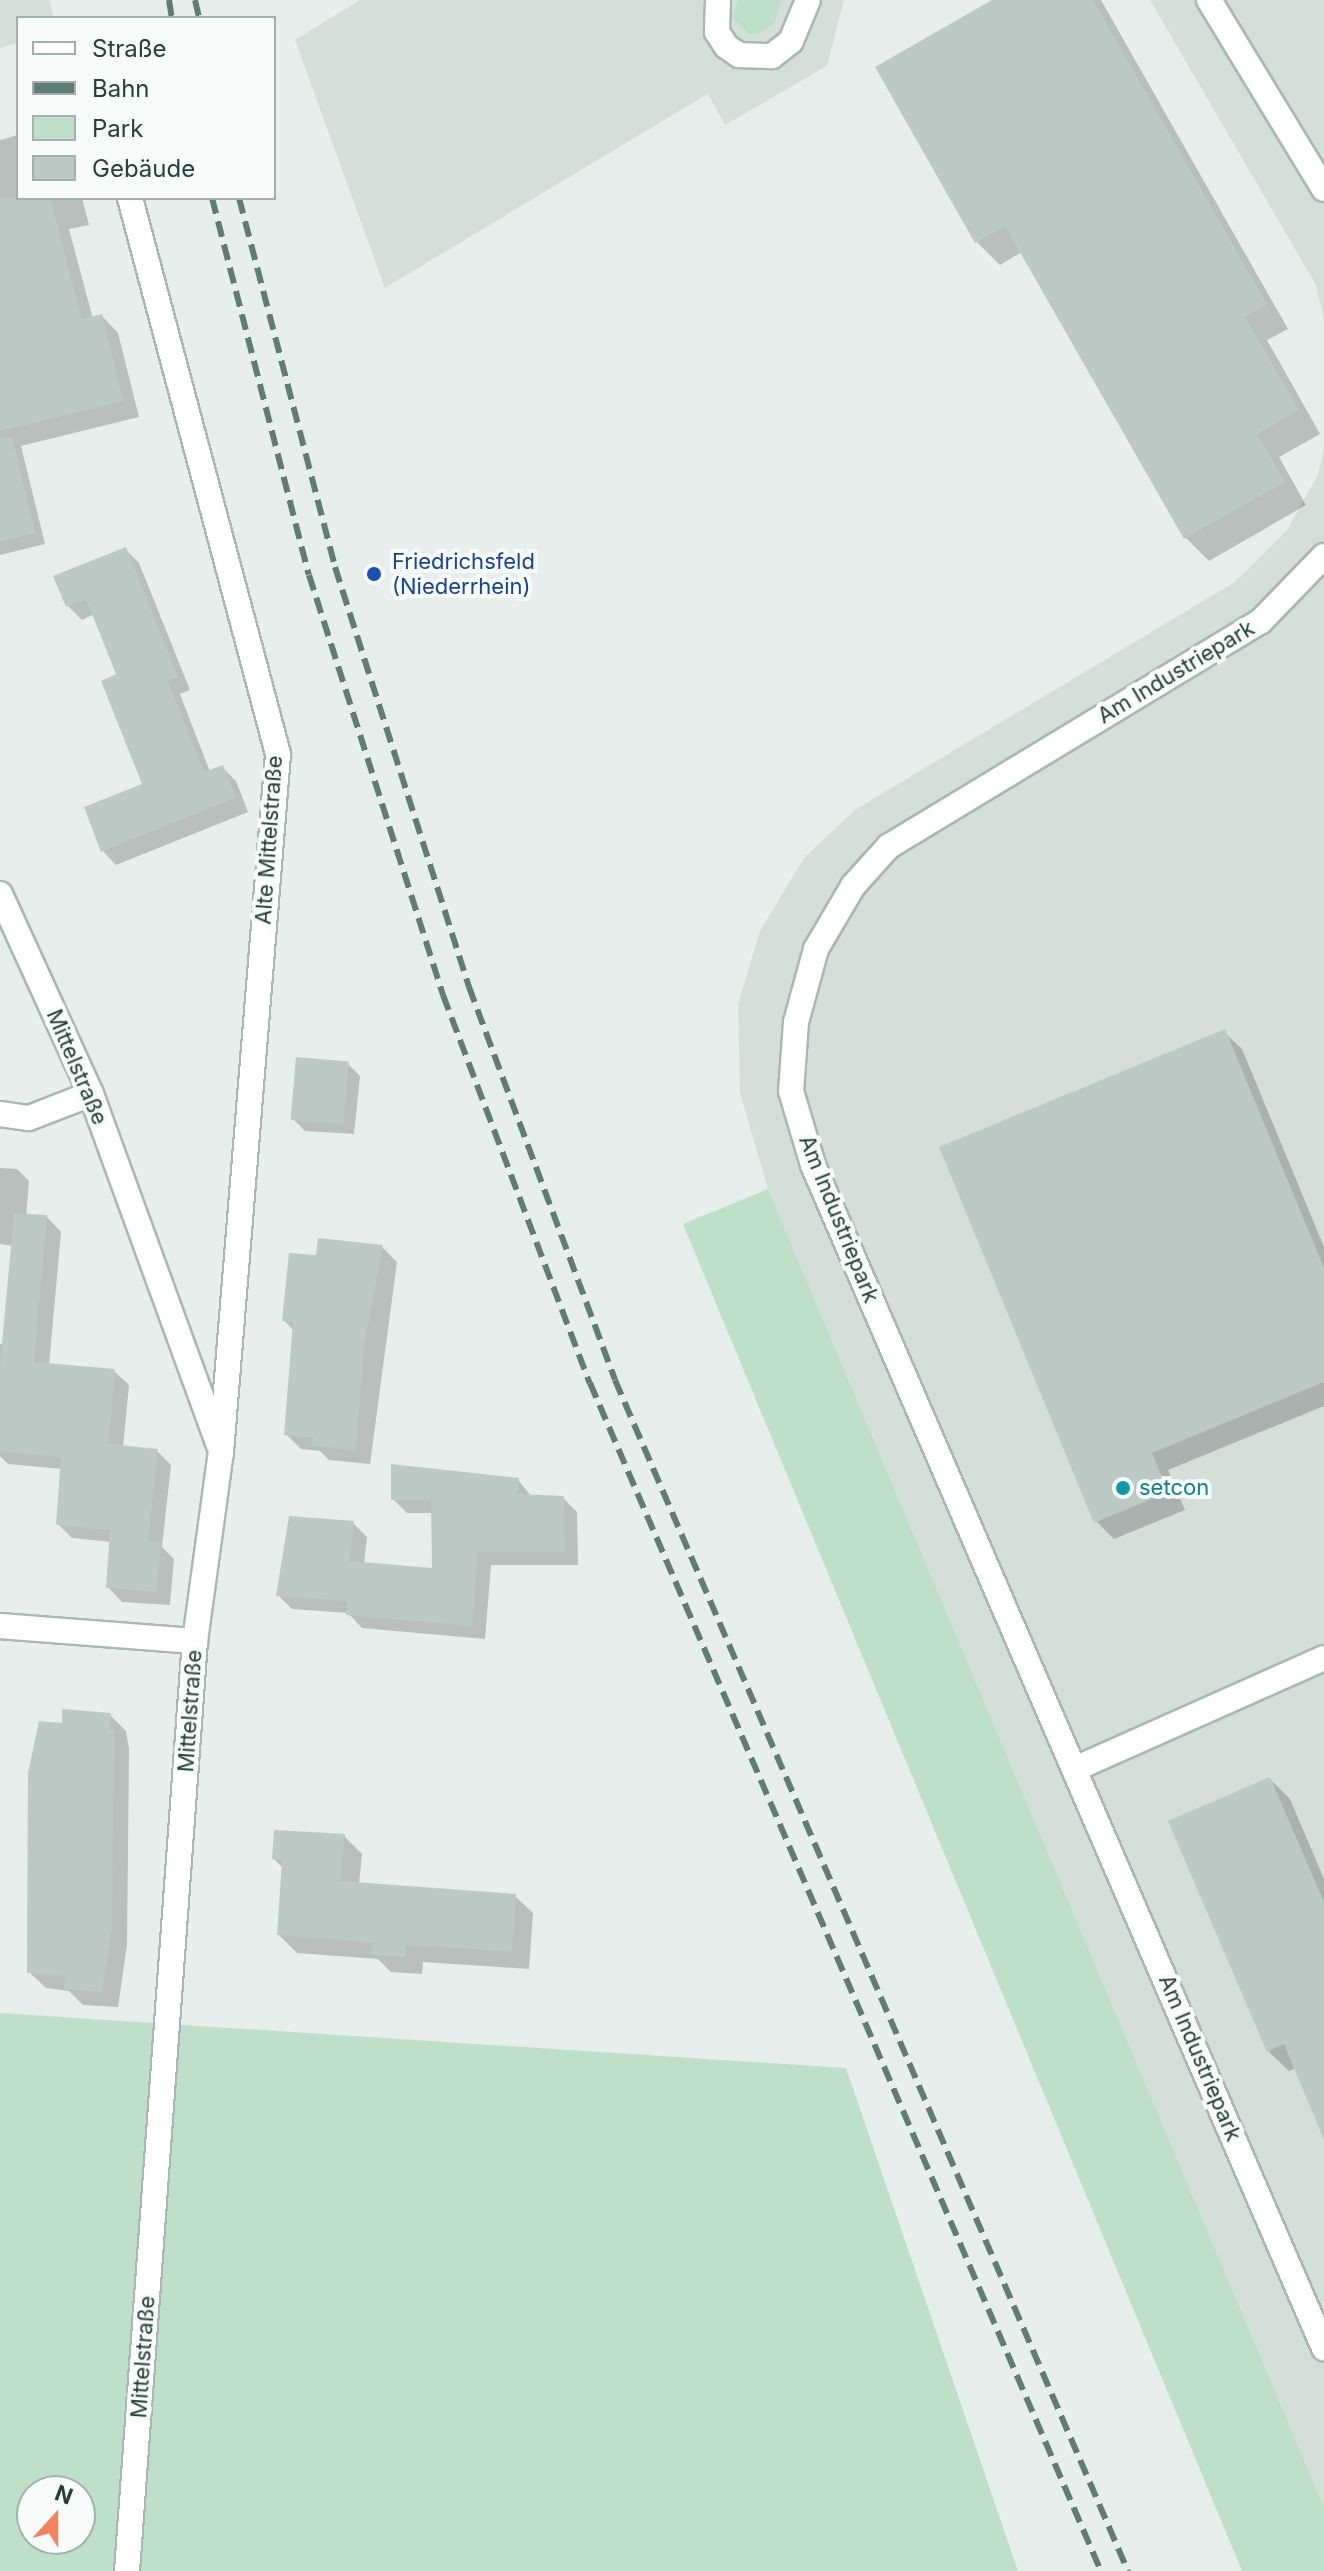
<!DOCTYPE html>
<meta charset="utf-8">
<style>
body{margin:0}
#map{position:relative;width:1324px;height:2571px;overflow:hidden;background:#e6efeb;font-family:Inter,sans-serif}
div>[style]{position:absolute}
.built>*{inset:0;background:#d4dfda}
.green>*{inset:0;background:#bfe0c8}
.shadow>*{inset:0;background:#0003}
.building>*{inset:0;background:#bbcac4;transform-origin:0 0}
.roads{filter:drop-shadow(2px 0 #a8b8b2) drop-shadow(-2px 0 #a8b8b2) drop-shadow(0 2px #a8b8b2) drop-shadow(0 -2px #a8b8b2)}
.minor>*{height:24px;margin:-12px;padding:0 12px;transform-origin:12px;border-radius:12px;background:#fff}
.tertiary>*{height:24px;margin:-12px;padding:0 12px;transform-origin:12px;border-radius:12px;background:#fff}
.rail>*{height:6px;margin-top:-3px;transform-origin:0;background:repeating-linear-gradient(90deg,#5f7d75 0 16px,transparent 0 24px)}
.dots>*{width:22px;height:22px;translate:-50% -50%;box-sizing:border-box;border:4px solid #f7fbf9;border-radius:50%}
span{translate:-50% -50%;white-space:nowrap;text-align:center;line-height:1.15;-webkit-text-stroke:8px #f7fbf9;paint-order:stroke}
.transit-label{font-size:22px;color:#164399}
.left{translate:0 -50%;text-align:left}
.street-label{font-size:22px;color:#24423a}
.culture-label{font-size:22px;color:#0d838f}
.legend{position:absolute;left:16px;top:16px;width:260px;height:184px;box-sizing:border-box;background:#f7fbf9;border:2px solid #a3b1ad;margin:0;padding:10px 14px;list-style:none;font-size:24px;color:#24423a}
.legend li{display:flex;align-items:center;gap:16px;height:40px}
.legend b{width:40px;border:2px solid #a3b1ad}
.north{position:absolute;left:16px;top:2475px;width:80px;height:80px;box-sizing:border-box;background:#f7fbf9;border:2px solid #a3b1ad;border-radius:50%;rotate:21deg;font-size:22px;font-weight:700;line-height:32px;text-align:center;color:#24423a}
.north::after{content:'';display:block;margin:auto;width:28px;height:36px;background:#f4845f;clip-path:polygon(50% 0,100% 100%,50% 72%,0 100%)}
</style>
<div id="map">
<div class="built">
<i style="clip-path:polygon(0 0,49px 0,54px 18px,18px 18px,18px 43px,0 48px)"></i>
<i style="clip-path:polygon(360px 0,844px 0,827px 66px,725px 125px,708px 94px,385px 288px,295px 40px)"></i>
<i style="clip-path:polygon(1150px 0,1324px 0,1324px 320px,1316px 285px)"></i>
<i style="clip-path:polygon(1324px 448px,1324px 2507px,768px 1189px,740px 1093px,738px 1004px,760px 931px,804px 858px,856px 809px,1236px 581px,1287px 530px,1318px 475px)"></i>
</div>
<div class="green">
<i style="clip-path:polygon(738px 0,781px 0,775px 22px,759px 34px,748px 34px,733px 18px)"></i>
<i style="clip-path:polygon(768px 1189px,1324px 2507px,1324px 2571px,1242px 2571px,683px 1224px)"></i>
<i style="clip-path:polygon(evenodd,0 2013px,846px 2068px,1018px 2571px,0 2571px,0 2013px,32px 2491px,80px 2491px,80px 2539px,32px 2539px,32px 2491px)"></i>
</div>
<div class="shadow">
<i style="clip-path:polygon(996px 0,1101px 0,1288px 329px,1267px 340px,1320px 434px,1279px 457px,1306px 505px,1209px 561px,1186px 538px,1022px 252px,1000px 265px,977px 242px)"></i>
<i style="clip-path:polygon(18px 135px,18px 198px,82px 198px,89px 225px,69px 229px,93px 319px,102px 316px,118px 333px,139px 417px,21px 446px,45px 544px,0 555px,0 140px)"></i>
<i style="clip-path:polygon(125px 549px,139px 563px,190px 690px,180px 694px,210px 772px,222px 767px,236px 781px,248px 812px,116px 865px,103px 851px,144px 785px,119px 675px,94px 614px,82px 620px,68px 606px)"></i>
<i style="clip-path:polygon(1224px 1032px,1242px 1049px,1324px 1247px,1324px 1406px,1168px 1470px,1185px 1510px,1114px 1539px,1096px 1521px)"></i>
<i style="clip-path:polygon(348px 1064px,360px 1076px,354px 1134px,305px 1131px,293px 1119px)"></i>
<i style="clip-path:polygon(0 1168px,17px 1169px,29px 1181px,26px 1216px,47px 1217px,61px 1232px,49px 1365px,114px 1371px,129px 1385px,123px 1448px,157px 1451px,171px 1465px,162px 1547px,174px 1559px,170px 1605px,122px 1602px,108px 1587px,111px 1542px,72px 1538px,58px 1524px,62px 1469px,8px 1464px,0 1456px,0 1344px,4px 1344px,13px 1246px,0 1244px)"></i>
<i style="clip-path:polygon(382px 1247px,397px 1262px,370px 1464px,329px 1460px,320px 1451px,301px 1449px,286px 1434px,294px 1331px,284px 1320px,318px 1257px)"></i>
<i style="clip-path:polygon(518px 1480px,532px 1497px,563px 1498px,577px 1512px,578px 1565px,491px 1565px,485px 1639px,362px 1628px,348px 1613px,292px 1609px,278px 1595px,353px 1523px,367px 1537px,364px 1564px,434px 1570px,433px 1513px,407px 1513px,393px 1499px)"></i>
<i style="clip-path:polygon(110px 1715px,126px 1731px,129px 1749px,127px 1945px,118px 2007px,83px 2005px,69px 1991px,46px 1988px,29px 1972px,63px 1725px)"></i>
<i style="clip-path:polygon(1270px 1779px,1290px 1799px,1324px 1879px,1324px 2136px,1296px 2068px,1289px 2071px,1268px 2051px)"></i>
<i style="clip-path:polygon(344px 1836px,362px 1854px,359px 1884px,515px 1896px,533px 1913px,529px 1969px,423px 1962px,422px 1974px,391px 1972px,378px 1959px,297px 1953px,279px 1935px,283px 1868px,274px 1859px)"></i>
</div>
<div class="building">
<i style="clip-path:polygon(992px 0,1093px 0,1267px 305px,1245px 317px,1299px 410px,1257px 434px,1285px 482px,1184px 539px,1005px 226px,975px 243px,875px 67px)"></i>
<i style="clip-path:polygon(0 198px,50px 198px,82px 319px,102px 314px,123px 401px,0 431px)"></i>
<i style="clip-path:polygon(12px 437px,35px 533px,0 542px,0 438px)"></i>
<i style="clip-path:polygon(126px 547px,178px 677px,168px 681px,204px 772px,223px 765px,236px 798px,101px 852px,84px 807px,142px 784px,101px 681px,116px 674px,86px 599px,66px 607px,53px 576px)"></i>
<i style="clip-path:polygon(1225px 1029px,1324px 1268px,1324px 1382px,1152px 1453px,1168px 1492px,1094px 1523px,939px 1147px)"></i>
<i style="left:296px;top:1057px;width:53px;height:63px;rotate:5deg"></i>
<i style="clip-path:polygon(14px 1213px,47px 1215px,34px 1362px,115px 1369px,109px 1444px,158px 1449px,148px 1541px,161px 1543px,157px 1592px,106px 1588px,110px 1530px,56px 1525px,61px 1457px,0 1452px,0 1366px)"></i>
<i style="clip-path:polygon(318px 1238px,383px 1245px,364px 1346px,356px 1450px,312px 1446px,313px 1438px,284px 1435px,293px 1322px,282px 1321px,289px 1253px,316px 1255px)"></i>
<i style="clip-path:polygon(391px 1464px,519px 1478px,518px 1494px,564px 1496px,565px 1552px,478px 1552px,472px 1626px,346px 1615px,347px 1601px,276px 1596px,289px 1516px,354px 1521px,350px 1561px,432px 1568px,431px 1500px,391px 1500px)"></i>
<i style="clip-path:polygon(62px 1709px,111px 1713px,110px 1730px,114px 1730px,112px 1928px,102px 1992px,64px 1989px,65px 1976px,27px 1973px,28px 1773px,39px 1721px,62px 1723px)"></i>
<i style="clip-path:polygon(1270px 1777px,1324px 1902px,1324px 2140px,1284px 2044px,1267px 2052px,1168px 1821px)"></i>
<i style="clip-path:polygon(274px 1830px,345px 1834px,341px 1881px,516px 1894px,512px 1952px,406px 1945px,405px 1957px,371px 1955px,372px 1943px,277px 1935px,282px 1860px,272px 1859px)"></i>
</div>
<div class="roads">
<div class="minor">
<i style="left:718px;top:0;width:32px;rotate:92deg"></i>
<i style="left:717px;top:32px;width:17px;rotate:57deg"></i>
<i style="left:726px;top:46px;width:16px;rotate:35deg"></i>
<i style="left:739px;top:55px;width:33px;rotate:2deg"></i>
<i style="left:772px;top:56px;width:24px;rotate:-38deg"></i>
<i style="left:791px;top:41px;width:44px;rotate:-67.5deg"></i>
<i style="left:0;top:894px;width:220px;rotate:65.5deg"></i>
<i style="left:91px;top:1094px;width:374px;rotate:70deg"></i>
<i style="left:0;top:1114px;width:29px;rotate:8deg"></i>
<i style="left:29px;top:1118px;width:66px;rotate:-21.2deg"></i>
<i style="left:0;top:1626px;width:196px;rotate:4.4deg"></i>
<i style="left:1077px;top:1768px;width:270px;rotate:-24deg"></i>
<i style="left:127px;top:2571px;width:932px;rotate:-85.82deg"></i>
<i style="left:195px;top:1641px;width:191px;rotate:-82.2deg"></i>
<i style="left:221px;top:1452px;width:700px;rotate:-85.33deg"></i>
<i style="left:278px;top:754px;width:575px;rotate:-104.91deg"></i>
</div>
<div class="tertiary">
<i style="left:1209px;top:0;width:221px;rotate:58.7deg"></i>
<i style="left:1324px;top:556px;width:91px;rotate:134.1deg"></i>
<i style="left:1261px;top:621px;width:435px;rotate:148.8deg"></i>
<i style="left:889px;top:846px;width:54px;rotate:132deg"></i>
<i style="left:853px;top:886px;width:73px;rotate:120.4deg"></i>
<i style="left:816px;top:949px;width:76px;rotate:105.3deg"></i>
<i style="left:796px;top:1022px;width:69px;rotate:94.1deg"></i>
<i style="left:791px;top:1091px;width:77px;rotate:73.4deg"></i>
<i style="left:813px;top:1165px;width:1289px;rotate:66.64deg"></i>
</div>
</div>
<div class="rail">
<i style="left:169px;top:0;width:18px;rotate:81deg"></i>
<i style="left:195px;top:0;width:18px;rotate:77deg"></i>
<i style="left:212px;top:198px;width:389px;rotate:75.6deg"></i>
<i style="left:309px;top:575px;width:441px;rotate:72.3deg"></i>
<i style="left:443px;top:995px;width:415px;rotate:69.3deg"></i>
<i style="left:590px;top:1383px;width:1293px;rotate:66.73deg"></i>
<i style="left:239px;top:198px;width:381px;rotate:75.4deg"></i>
<i style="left:335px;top:567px;width:441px;rotate:72.3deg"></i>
<i style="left:469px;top:987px;width:419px;rotate:69.6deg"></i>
<i style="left:615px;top:1380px;width:1297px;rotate:66.7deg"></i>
</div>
<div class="dots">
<i style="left:374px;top:574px;background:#1a4fb4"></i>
<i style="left:1123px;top:1488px;background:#0f9aa8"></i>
</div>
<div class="transit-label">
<span class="left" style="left:392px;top:574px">Friedrichsfeld<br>(Niederrhein)</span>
</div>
<div class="street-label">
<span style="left:1176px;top:672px;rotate:-31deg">Am Industriepark</span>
<span style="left:269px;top:840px;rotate:-86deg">Alte Mittelstraße</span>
<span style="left:77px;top:1067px;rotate:67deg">Mittelstraße</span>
<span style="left:839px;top:1219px;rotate:68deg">Am Industriepark</span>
<span style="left:190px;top:1711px;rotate:-86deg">Mittelstraße</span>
<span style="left:1200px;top:2058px;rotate:67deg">Am Industriepark</span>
<span style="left:143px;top:2357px;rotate:-86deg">Mittelstraße</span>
</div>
<div class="culture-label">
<span class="left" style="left:1139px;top:1488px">setcon</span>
</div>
<ul class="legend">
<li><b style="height:10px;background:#fff"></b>Straße</li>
<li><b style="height:10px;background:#5f7d75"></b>Bahn</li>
<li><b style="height:22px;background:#bfe0c8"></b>Park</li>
<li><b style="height:22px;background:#bbcac4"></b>Gebäude</li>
</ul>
<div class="north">N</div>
</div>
